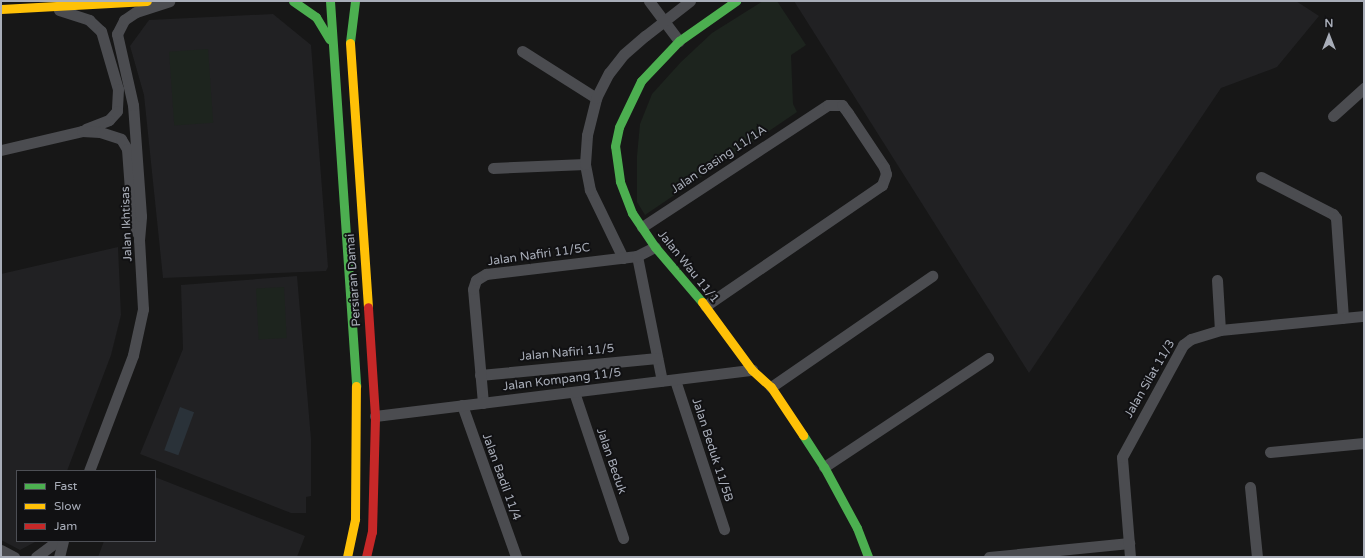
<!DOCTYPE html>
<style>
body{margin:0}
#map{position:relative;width:1365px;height:558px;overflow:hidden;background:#171717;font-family:"Varela Round",sans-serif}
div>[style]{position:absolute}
.built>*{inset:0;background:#212123}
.green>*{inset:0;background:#1d241e;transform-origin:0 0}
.water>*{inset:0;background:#2a3239;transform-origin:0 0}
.street>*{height:11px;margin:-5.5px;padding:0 5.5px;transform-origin:5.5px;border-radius:5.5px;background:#4b4c50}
.fast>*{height:9px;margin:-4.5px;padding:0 4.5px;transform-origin:4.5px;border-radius:4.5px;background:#4caf50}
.slow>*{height:9px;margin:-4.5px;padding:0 4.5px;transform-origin:4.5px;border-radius:4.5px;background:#ffc107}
.jam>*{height:9px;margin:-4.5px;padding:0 4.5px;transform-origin:4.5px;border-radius:4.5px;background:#c62828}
span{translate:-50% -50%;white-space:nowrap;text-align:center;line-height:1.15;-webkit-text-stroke:4px #111113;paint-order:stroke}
.street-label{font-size:12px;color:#a8adb8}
.frame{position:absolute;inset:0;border:2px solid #a8adb8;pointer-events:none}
.legend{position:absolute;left:16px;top:470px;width:140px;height:72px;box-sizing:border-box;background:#111113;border:1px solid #4d4f55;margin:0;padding:5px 7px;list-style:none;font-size:12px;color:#a8adb8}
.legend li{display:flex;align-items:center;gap:8px;height:20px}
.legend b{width:20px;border:1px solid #4d4f55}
.north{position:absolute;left:1309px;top:16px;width:40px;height:40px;-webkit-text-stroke:3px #111113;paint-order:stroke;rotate:0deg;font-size:11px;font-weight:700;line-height:16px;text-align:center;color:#a8adb8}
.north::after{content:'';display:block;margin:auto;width:14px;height:18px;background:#a8adb8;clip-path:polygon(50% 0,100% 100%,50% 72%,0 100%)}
</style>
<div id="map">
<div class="built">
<i style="clip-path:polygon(794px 1px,1296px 1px,1319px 16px,1277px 67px,1221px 88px,1029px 373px)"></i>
<i style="clip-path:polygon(273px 14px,311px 45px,328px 267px,326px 271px,163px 278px,144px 95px,130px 46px,149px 20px)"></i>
<i style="clip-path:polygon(118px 247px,121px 315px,111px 355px,67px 471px,17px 471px,17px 541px,37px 541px,20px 550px,1px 540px,1px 274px)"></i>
<i style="clip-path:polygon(297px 276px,311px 439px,311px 496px,306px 497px,306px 513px,291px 513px,140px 454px,183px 349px,181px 285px)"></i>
<i style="clip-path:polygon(155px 477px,305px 536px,297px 557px,98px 557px,104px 541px,155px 541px)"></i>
</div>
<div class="green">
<i style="clip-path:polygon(763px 1px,777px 1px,806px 45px,791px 55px,793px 104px,797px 112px,645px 215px,637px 202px,637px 156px,640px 124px,652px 94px,681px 62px,712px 33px)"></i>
<i style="left:208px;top:49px;width:74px;height:39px;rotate:86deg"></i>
<i style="left:284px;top:287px;width:51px;height:28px;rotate:87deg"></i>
</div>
<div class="water">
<i style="left:180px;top:407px;width:15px;height:46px;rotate:20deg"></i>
</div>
<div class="street">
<i style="left:649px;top:1px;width:50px;rotate:53.1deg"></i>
<i style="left:59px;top:10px;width:32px;rotate:18deg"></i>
<i style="left:89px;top:20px;width:16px;rotate:43deg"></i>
<i style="left:101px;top:31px;width:60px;rotate:73.7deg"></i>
<i style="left:118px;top:89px;width:22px;rotate:93deg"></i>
<i style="left:117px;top:111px;width:12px;rotate:132deg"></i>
<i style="left:109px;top:120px;width:25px;rotate:159deg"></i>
<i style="left:522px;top:51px;width:88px;rotate:32.4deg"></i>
<i style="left:1333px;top:116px;width:42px;rotate:-42.1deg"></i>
<i style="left:1px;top:150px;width:83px;rotate:-13.2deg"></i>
<i style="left:82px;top:131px;width:18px;rotate:3deg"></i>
<i style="left:100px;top:132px;width:22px;rotate:18deg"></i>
<i style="left:121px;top:139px;width:12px;rotate:59deg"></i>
<i style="left:127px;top:149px;width:68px;rotate:85.8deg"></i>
<i style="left:132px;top:217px;width:18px;rotate:71deg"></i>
<i style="left:493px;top:168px;width:92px;rotate:-2.5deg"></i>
<i style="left:1261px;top:177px;width:81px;rotate:27.2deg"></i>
<i style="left:1333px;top:214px;width:5px;rotate:53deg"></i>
<i style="left:1336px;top:218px;width:100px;rotate:86deg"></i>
<i style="left:642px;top:227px;width:222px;rotate:-33.3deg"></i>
<i style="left:828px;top:105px;width:14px"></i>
<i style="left:842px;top:105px;width:10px;rotate:53deg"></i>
<i style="left:848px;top:113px;width:65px;rotate:56.3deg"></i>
<i style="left:884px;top:167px;width:7px;rotate:74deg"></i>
<i style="left:886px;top:174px;width:12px;rotate:110deg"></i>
<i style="left:882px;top:185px;width:214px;rotate:145.6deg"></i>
<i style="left:637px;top:256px;width:127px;rotate:78.7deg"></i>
<i style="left:623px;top:258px;width:76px;rotate:-115.9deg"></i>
<i style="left:590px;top:190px;width:26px;rotate:-101deg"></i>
<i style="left:585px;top:164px;width:29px;rotate:-86deg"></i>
<i style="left:587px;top:135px;width:38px;rotate:-76deg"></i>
<i style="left:596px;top:98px;width:28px;rotate:-63deg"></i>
<i style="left:609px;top:73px;width:24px;rotate:-52deg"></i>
<i style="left:624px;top:54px;width:28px;rotate:-41deg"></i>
<i style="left:645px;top:36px;width:57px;rotate:-37.9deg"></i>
<i style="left:1217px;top:280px;width:50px;rotate:86.6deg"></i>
<i style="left:480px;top:375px;width:178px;rotate:-5.5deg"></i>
<i style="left:675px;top:380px;width:157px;rotate:71.8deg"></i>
<i style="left:771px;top:387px;width:196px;rotate:-34.6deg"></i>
<i style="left:574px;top:392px;width:154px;rotate:71.4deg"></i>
<i style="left:483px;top:403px;width:114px;rotate:-95deg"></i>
<i style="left:473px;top:289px;width:9px;rotate:-72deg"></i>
<i style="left:476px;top:280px;width:12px;rotate:-31deg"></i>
<i style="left:486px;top:274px;width:152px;rotate:-6.8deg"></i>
<i style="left:637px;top:256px;width:20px;rotate:-27deg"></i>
<i style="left:462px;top:405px;width:161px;rotate:70.4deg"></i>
<i style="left:375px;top:416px;width:380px;rotate:-7deg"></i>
<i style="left:1270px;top:452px;width:94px;rotate:-5.5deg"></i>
<i style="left:824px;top:467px;width:197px;rotate:-33.6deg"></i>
<i style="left:89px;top:471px;width:124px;rotate:-69.2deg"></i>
<i style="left:133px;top:355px;width:47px;rotate:-77.7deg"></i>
<i style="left:143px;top:309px;width:69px;rotate:-93.3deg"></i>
<i style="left:139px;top:240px;width:24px;rotate:-85deg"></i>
<i style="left:141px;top:216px;width:111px;rotate:-94.1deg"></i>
<i style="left:133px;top:105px;width:73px;rotate:-102.7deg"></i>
<i style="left:117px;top:34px;width:16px;rotate:-63deg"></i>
<i style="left:124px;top:20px;width:14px;rotate:-34deg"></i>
<i style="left:136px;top:12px;width:35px;rotate:-18deg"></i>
<i style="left:1250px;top:487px;width:70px;rotate:84.3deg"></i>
<i style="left:1px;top:550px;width:15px;rotate:28deg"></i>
<i style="left:36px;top:557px;width:26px;rotate:-37deg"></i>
<i style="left:59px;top:557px;width:16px;rotate:-76deg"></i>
<i style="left:989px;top:557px;width:141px;rotate:-5.7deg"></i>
<i style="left:1130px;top:557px;width:100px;rotate:-94.6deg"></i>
<i style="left:1122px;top:457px;width:128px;rotate:-61.4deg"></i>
<i style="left:1183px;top:345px;width:10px;rotate:-37deg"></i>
<i style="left:1191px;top:339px;width:30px;rotate:-17deg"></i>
<i style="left:1220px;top:330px;width:145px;rotate:-5.6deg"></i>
</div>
<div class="fast">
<i style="left:293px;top:1px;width:28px;rotate:35deg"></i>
<i style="left:316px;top:17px;width:26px;rotate:59deg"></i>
<i style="left:330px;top:1px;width:386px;rotate:86.1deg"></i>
<i style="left:350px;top:42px;width:41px;rotate:-83deg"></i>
<i style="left:702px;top:302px;width:72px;rotate:-130.5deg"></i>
<i style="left:655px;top:247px;width:41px;rotate:-124.1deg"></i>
<i style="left:632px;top:213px;width:34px;rotate:-111deg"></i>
<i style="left:620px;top:181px;width:35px;rotate:-98deg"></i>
<i style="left:615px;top:146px;width:19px;rotate:-78deg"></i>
<i style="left:619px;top:127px;width:51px;rotate:-64.4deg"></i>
<i style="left:641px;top:81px;width:55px;rotate:-46.5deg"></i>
<i style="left:679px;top:41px;width:70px;rotate:-35.1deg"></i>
<i style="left:803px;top:435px;width:38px;rotate:57deg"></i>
<i style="left:824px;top:467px;width:69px;rotate:61.6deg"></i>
<i style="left:857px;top:528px;width:31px;rotate:69deg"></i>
</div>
<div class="slow">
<i style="left:1px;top:9px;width:146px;rotate:-3.1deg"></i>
<i style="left:350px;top:43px;width:265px;rotate:86.1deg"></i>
<i style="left:702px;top:302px;width:84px;rotate:53.7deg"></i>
<i style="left:752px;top:370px;width:25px;rotate:42deg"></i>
<i style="left:771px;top:387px;width:58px;rotate:56.3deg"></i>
<i style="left:347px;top:557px;width:39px;rotate:-78deg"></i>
<i style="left:355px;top:519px;width:133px;rotate:-89.6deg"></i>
</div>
<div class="jam">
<i style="left:366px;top:557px;width:26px;rotate:-77deg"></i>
<i style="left:372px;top:532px;width:116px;rotate:-88.5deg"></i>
<i style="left:375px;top:416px;width:109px;rotate:-93.7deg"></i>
</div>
<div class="street-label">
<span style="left:719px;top:160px;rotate:-34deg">Jalan Gasing 11/1A</span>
<span style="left:127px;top:224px;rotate:-92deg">Jalan Ikhtisas</span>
<span style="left:539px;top:255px;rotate:-8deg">Jalan Nafiri 11/5C</span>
<span style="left:688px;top:267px;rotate:51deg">Jalan Wau 11/1</span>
<span style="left:354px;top:280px;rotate:-94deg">Persiaran Damai</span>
<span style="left:567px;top:353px;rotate:-5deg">Jalan Nafiri 11/5</span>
<span style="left:1150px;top:379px;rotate:-60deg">Jalan Silat 11/3</span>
<span style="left:562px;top:380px;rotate:-7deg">Jalan Kompang 11/5</span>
<span style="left:712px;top:450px;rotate:72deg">Jalan Beduk 11/5B</span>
<span style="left:611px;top:461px;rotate:71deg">Jalan Beduk</span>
<span style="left:501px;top:477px;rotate:70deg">Jalan Badil 11/4</span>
</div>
<div class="frame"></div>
<ul class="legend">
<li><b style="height:5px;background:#4caf50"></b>Fast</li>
<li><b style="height:5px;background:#ffc107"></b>Slow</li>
<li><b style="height:5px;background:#c62828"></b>Jam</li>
</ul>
<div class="north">N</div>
</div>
